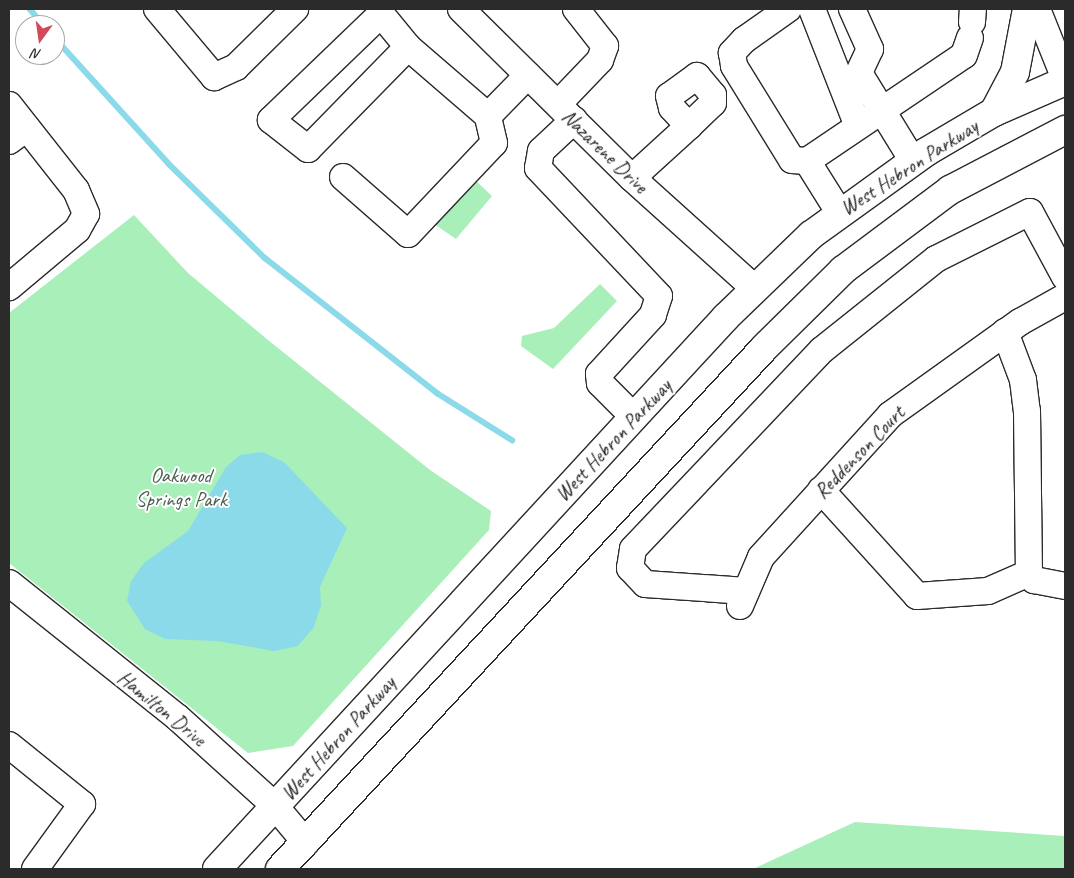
<!DOCTYPE html>
<style>
body{margin:0}
#map{position:relative;width:1074px;height:878px;overflow:hidden;background:#fff;font-family:Caveat,sans-serif}
div>[style]{position:absolute}
.green>*{inset:0;background:#a9efba}
.water>*{inset:0;background:#8bdae9}
.stream>*{height:5.5px;margin:-2.75px;padding:0 2.75px;transform-origin:2.75px;border-radius:2.75px;background:#8bdae9}
.roads{filter:drop-shadow(1px 0 #2b2b2b) drop-shadow(-1px 0 #2b2b2b) drop-shadow(0 1px #2b2b2b) drop-shadow(0 -1px #2b2b2b)}
.minor>*{height:26px;margin:-13px;padding:0 13px;transform-origin:13px;border-radius:13px;background:#fff}
.major>*{height:28px;margin:-14px;padding:0 14px;transform-origin:14px;border-radius:14px;background:#fff}
span{translate:-50% -50%;white-space:nowrap;text-align:center;line-height:1.15;-webkit-text-stroke:4px #fff;paint-order:stroke}
.street-label{font-size:21px;color:#2b2b2b}
.park-label{font-size:21px;color:#4a5c4f}
.frame{position:absolute;inset:0;border:10px solid #2b2b2b;pointer-events:none}
.north{position:absolute;left:15px;top:15px;width:50px;height:50px;box-sizing:border-box;background:#fff;border:1px solid #aaa;border-radius:50%;rotate:194deg;font-size:14px;font-weight:700;line-height:20px;text-align:center;color:#2b2b2b}
.north::after{content:'';display:block;margin:auto;width:18px;height:22px;background:#d1495b;clip-path:polygon(50% 0,100% 100%,50% 72%,0 100%)}
</style>
<div id="map">
<div class="green">
<i style="clip-path:polygon(475px 180px,492px 196px,456px 239px,434px 224px)"></i>
<i style="clip-path:polygon(134px 215px,188px 273px,268px 340px,430px 470px,491px 511px,489px 530px,293px 746px,248px 753px,9px 563px,9px 313px)"></i>
<i style="clip-path:polygon(600px 284px,617px 301px,553px 369px,521px 346px,522px 336px,554px 328px)"></i>
<i style="clip-path:polygon(855px 822px,1065px 836px,1065px 869px,753px 869px)"></i>
</div>
<div class="water">
<i style="clip-path:polygon(262px 452px,284px 462px,347px 528px,320px 587px,321px 605px,314px 627px,298px 646px,274px 651px,217px 641px,165px 639px,145px 629px,127px 601px,131px 581px,144px 563px,188px 531px,226px 467px,240px 455px)"></i>
</div>
<div class="stream">
<i style="left:30px;top:9px;width:21px;rotate:49deg"></i>
<i style="left:55px;top:38px;width:171px;rotate:47.8deg"></i>
<i style="left:170px;top:165px;width:133px;rotate:44.4deg"></i>
<i style="left:265px;top:258px;width:219px;rotate:38.1deg"></i>
<i style="left:437px;top:393px;width:89px;rotate:32.1deg"></i>
</div>
<div class="roads">
<div class="minor">
<i style="left:157px;top:9px;width:89px;rotate:50deg"></i>
<i style="left:214px;top:77px;width:24px;rotate:-24deg"></i>
<i style="left:236px;top:67px;width:83px;rotate:-44.5deg"></i>
<i style="left:461px;top:9px;width:240px;rotate:44.7deg"></i>
<i style="left:632px;top:178px;width:164px;rotate:42deg"></i>
<i style="left:788px;top:9px;width:54px;rotate:144.8deg"></i>
<i style="left:744px;top:40px;width:18px;rotate:133deg"></i>
<i style="left:732px;top:53px;width:13px;rotate:81deg"></i>
<i style="left:734px;top:66px;width:110px;rotate:58.3deg"></i>
<i style="left:792px;top:160px;width:15px;rotate:4deg"></i>
<i style="left:812px;top:9px;width:123px;rotate:68.6deg"></i>
<i style="left:852px;top:9px;width:44px;rotate:65.8deg"></i>
<i style="left:870px;top:49px;width:26px;rotate:115deg"></i>
<i style="left:859px;top:73px;width:103px;rotate:58.5deg"></i>
<i style="left:1037px;top:9px;width:75px;rotate:68.2deg"></i>
<i style="left:972px;top:22px;width:13px;rotate:-86deg"></i>
<i style="left:408px;top:47px;width:43px;rotate:-129.3deg"></i>
<i style="left:381px;top:14px;width:153px;rotate:136.1deg"></i>
<i style="left:271px;top:120px;width:47px;rotate:38.1deg"></i>
<i style="left:308px;top:149px;width:143px;rotate:-45.6deg"></i>
<i style="left:408px;top:47px;width:106px;rotate:40.8deg"></i>
<i style="left:488px;top:116px;width:57px;rotate:-45.7deg"></i>
<i style="left:558px;top:104px;width:61px;rotate:-46.3deg"></i>
<i style="left:600px;top:60px;width:15px;rotate:-70deg"></i>
<i style="left:605px;top:46px;width:47px;rotate:-128.1deg"></i>
<i style="left:9px;top:105px;width:108px;rotate:51.8deg"></i>
<i style="left:76px;top:190px;width:26px;rotate:67deg"></i>
<i style="left:86px;top:214px;width:18px;rotate:119deg"></i>
<i style="left:77px;top:230px;width:89px;rotate:140deg"></i>
<i style="left:574px;top:120px;width:45px;rotate:136.8deg"></i>
<i style="left:541px;top:151px;width:17px;rotate:100deg"></i>
<i style="left:538px;top:168px;width:176px;rotate:46.6deg"></i>
<i style="left:659px;top:296px;width:20px;rotate:108deg"></i>
<i style="left:653px;top:315px;width:80px;rotate:132.5deg"></i>
<i style="left:599px;top:374px;width:9px;rotate:84deg"></i>
<i style="left:600px;top:383px;width:48px;rotate:45deg"></i>
<i style="left:9px;top:141px;width:22px;rotate:-36deg"></i>
<i style="left:343px;top:177px;width:86px;rotate:41.2deg"></i>
<i style="left:408px;top:234px;width:125px;rotate:-46.6deg"></i>
<i style="left:494px;top:143px;width:28px;rotate:-103deg"></i>
<i style="left:632px;top:178px;width:77px;rotate:-42.4deg"></i>
<i style="left:689px;top:126px;width:33px;rotate:-44deg"></i>
<i style="left:713px;top:103px;width:8px;rotate:-90deg"></i>
<i style="left:713px;top:95px;width:25px;rotate:-130deg"></i>
<i style="left:697px;top:76px;width:34px;rotate:144deg"></i>
<i style="left:669px;top:96px;width:12px;rotate:76deg"></i>
<i style="left:672px;top:108px;width:25px;rotate:47deg"></i>
<i style="left:839px;top:212px;width:60px;rotate:-122.1deg"></i>
<i style="left:807px;top:161px;width:189px;rotate:-34deg"></i>
<i style="left:964px;top:55px;width:18px;rotate:-71deg"></i>
<i style="left:1005px;top:332px;width:51px;rotate:69.4deg"></i>
<i style="left:1023px;top:380px;width:31px;rotate:83deg"></i>
<i style="left:1027px;top:411px;width:162px;rotate:89.3deg"></i>
<i style="left:1029px;top:573px;width:9px;rotate:54deg"></i>
<i style="left:1034px;top:580px;width:32px;rotate:11deg"></i>
<i style="left:821px;top:490px;width:143px;rotate:47.8deg"></i>
<i style="left:917px;top:596px;width:71px;rotate:-4deg"></i>
<i style="left:988px;top:591px;width:45px;rotate:-23.7deg"></i>
<i style="left:9px;top:583px;width:215px;rotate:38.6deg"></i>
<i style="left:177px;top:717px;width:132px;rotate:42.2deg"></i>
<i style="left:275px;top:806px;width:48px;rotate:50deg"></i>
<i style="left:746px;top:591px;width:101px;rotate:-176deg"></i>
<i style="left:645px;top:584px;width:22px;rotate:-133deg"></i>
<i style="left:630px;top:568px;width:19px;rotate:-81deg"></i>
<i style="left:633px;top:549px;width:274px;rotate:-46.5deg"></i>
<i style="left:822px;top:350px;width:146px;rotate:-38.6deg"></i>
<i style="left:936px;top:259px;width:105px;rotate:-26.6deg"></i>
<i style="left:1030px;top:212px;width:74px;rotate:61.7deg"></i>
<i style="left:740px;top:606px;width:53px;rotate:-66.8deg"></i>
<i style="left:761px;top:557px;width:192px;rotate:-47.7deg"></i>
<i style="left:890px;top:415px;width:160px;rotate:-35.6deg"></i>
<i style="left:1020px;top:322px;width:51px;rotate:-29.1deg"></i>
<i style="left:9px;top:745px;width:94px;rotate:38.9deg"></i>
<i style="left:82px;top:804px;width:80px;rotate:125.9deg"></i>
</div>
<div class="major">
<i style="left:994px;top:112px;width:45px;rotate:-62.3deg"></i>
<i style="left:1015px;top:72px;width:64px;rotate:-79.2deg"></i>
<i style="left:217px;top:869px;width:751px;rotate:-47.32deg"></i>
<i style="left:726px;top:317px;width:118px;rotate:-44deg"></i>
<i style="left:811px;top:235px;width:142px;rotate:-35.8deg"></i>
<i style="left:926px;top:152px;width:79px;rotate:-30.5deg"></i>
<i style="left:994px;top:112px;width:77px;rotate:-23.6deg"></i>
<i style="left:280px;top:869px;width:713px;rotate:-47.1deg"></i>
<i style="left:765px;top:347px;width:110px;rotate:-44.6deg"></i>
<i style="left:843px;top:270px;width:134px;rotate:-36.8deg"></i>
<i style="left:950px;top:190px;width:130px;rotate:-27.6deg"></i>
</div>
</div>
<div class="street-label">
<span style="left:605px;top:151px;rotate:44deg">Nazarene Drive</span>
<span style="left:909px;top:167px;rotate:-33deg">West Hebron Parkway</span>
<span style="left:613px;top:440px;rotate:-47deg">West Hebron Parkway</span>
<span style="left:859px;top:452px;rotate:-46deg">Reddenson Court</span>
<span style="left:162px;top:708px;rotate:39deg">Hamilton Drive</span>
<span style="left:338px;top:738px;rotate:-48deg">West Hebron Parkway</span>
</div>
<div class="park-label">
<span style="left:181px;top:487px">Oakwood<br>Springs Park</span>
</div>
<div class="frame"></div>
<div class="north">N</div>
</div>
